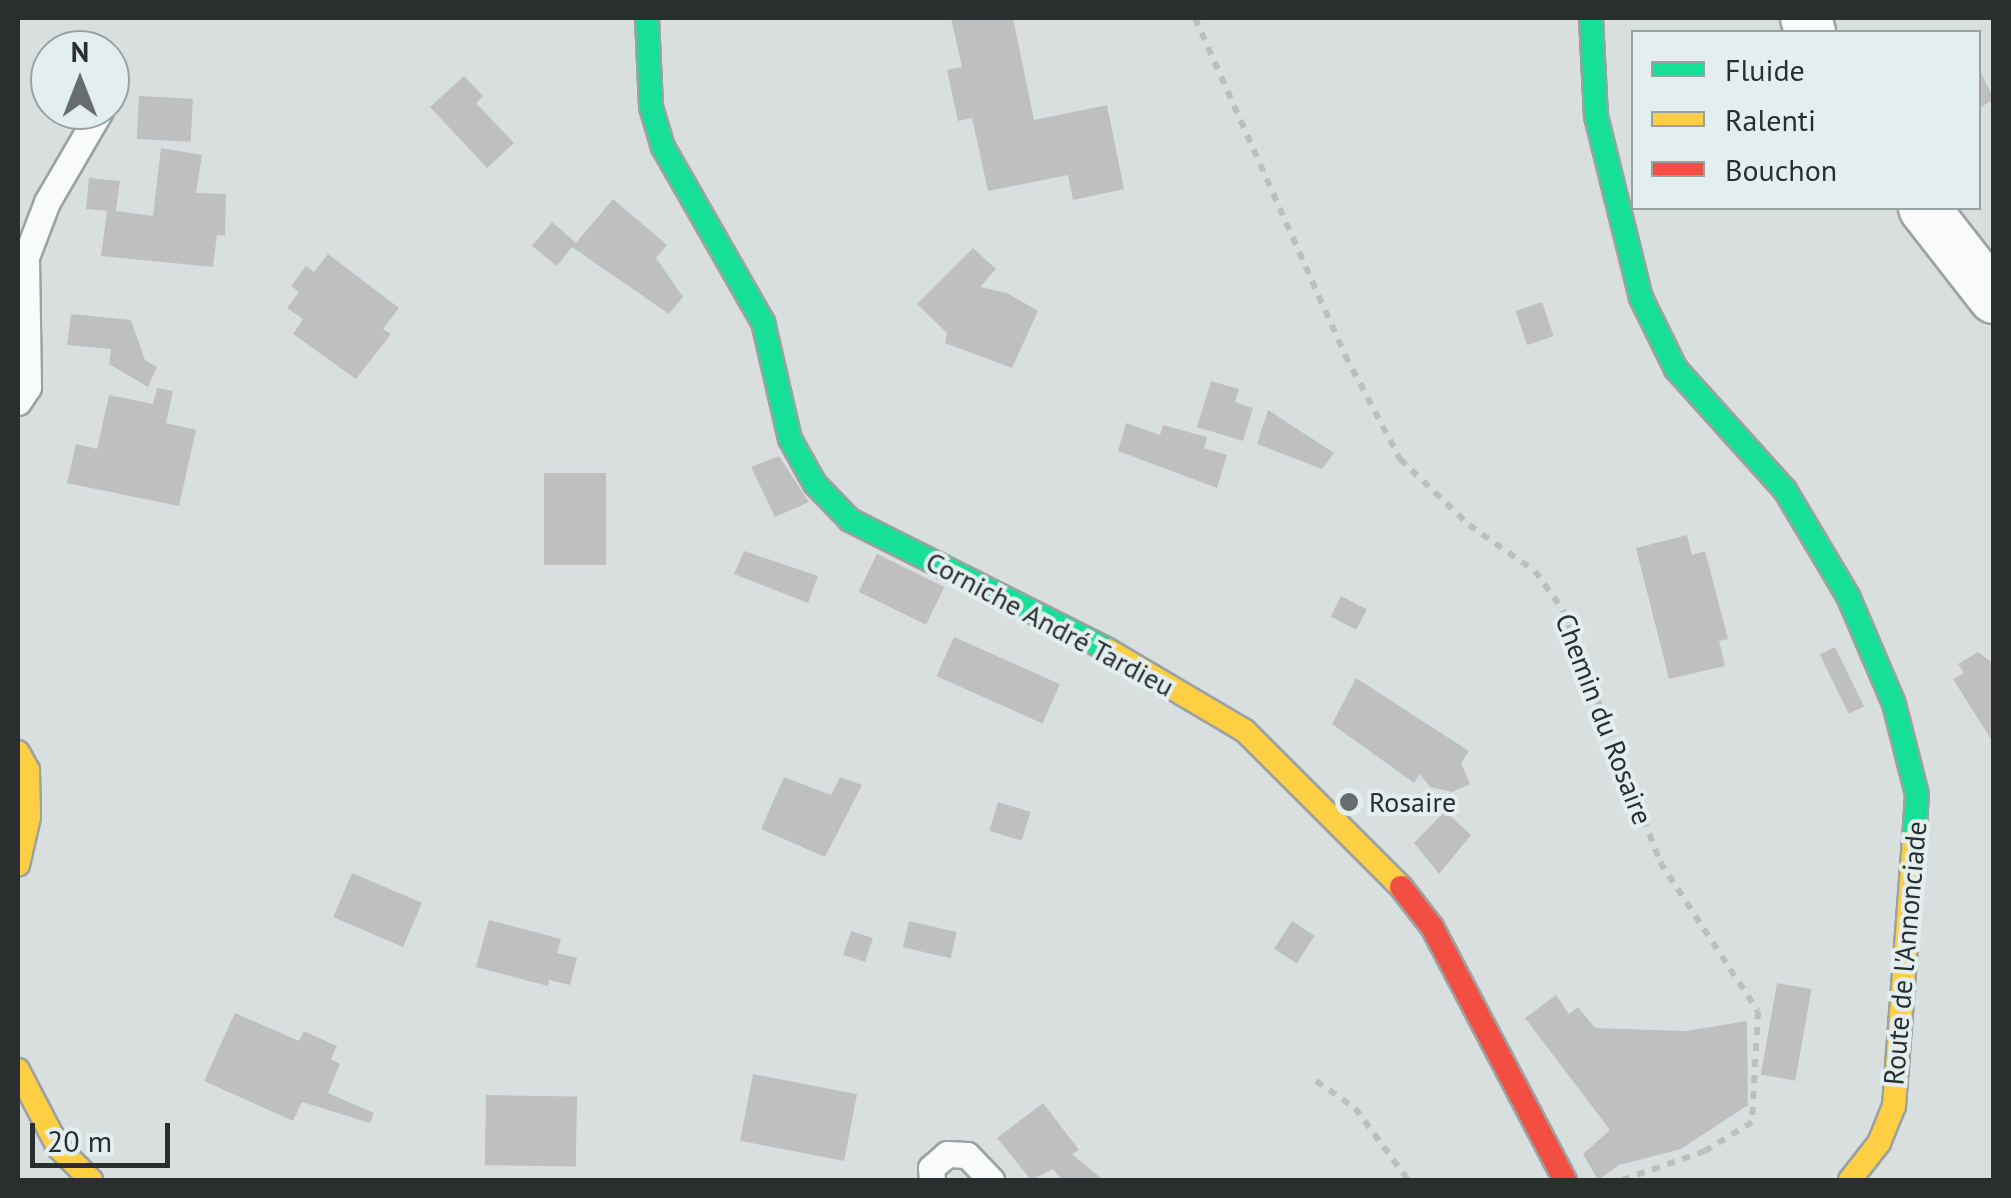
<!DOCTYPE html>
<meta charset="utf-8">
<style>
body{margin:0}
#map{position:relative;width:2011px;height:1198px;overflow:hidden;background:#d9dfdf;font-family:"PT Sans",sans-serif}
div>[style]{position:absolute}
.building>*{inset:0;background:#bfbfc0;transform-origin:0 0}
.path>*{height:6px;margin-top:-3px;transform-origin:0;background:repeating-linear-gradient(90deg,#bcbfbf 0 8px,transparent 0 16px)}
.roads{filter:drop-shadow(2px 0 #9ca1a1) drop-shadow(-2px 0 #9ca1a1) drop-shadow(0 2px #9ca1a1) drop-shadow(0 -2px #9ca1a1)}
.lane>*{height:25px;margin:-12.5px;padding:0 12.5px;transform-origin:12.5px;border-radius:12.5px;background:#f9fafa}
.street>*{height:50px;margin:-25px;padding:0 25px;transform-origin:25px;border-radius:25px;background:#f9fafa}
.fast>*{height:22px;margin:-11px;padding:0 11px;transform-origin:11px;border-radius:11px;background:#16e098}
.slow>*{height:22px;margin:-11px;padding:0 11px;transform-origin:11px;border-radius:11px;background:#ffcf43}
.jam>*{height:22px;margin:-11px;padding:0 11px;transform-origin:11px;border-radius:11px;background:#f24e42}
.dots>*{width:28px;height:28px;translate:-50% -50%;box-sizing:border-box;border:5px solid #e3efef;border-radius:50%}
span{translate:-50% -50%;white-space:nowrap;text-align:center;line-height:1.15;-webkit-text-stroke:8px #e3efef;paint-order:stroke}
.street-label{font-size:28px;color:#2a2e2e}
.poi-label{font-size:28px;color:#2a2e2e}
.left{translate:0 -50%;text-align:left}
.frame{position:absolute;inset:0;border:20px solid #2a2e2e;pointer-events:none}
.legend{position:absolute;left:1631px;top:30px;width:350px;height:180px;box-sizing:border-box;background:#e3efef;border:2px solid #99a2a2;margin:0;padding:12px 18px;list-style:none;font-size:30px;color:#2a2e2e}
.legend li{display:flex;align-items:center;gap:20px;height:50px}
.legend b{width:50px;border:2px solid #99a2a2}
.north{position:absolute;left:30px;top:30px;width:100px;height:100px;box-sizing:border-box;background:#e3efef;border:2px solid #99a2a2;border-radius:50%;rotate:0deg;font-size:28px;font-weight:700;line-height:40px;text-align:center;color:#2a2e2e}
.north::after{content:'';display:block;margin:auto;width:35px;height:45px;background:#676c6c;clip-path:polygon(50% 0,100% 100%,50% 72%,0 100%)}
.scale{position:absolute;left:30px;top:1123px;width:140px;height:45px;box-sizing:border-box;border:5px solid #2a2e2e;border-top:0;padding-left:12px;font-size:30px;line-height:35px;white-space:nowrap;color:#2a2e2e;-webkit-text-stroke:8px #e3efef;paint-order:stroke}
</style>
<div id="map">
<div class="building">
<i style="clip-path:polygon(951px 18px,1013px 18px,1034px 120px,1107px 105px,1124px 189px,1073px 200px,1068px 175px,988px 191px,972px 118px,958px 121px,947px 70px,962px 67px)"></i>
<i style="clip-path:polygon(1978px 67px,1994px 99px,1978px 109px)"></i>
<i style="clip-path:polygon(464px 76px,483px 96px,476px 103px,514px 143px,487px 168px,430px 107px)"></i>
<i style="left:139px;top:96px;width:54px;height:43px;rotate:3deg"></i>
<i style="clip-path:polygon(161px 148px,202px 155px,196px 193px,226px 194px,225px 236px,217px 235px,213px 267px,101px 256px,107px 211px,86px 209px,89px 178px,120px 181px,116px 211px,153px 216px)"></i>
<i style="clip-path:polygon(613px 199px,667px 245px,656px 258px,683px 297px,669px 314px,572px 247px,557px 266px,532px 246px,552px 222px,576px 243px)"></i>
<i style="clip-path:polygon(973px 248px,996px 269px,980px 287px,1007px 293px,1038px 311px,1012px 368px,945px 343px,947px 333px,917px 304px)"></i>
<i style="clip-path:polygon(328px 254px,399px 308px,383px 329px,391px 334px,356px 379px,293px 334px,303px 319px,287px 308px,299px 292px,291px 286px,306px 266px,314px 272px)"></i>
<i style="left:1542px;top:302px;width:36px;height:28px;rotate:71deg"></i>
<i style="clip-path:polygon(71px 314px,131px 320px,145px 360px,157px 367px,148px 387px,109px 364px,111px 349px,67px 345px)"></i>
<i style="clip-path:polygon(1211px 381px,1239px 389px,1235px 402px,1253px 408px,1243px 441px,1197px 427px)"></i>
<i style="clip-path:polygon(157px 388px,173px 391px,166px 423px,196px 430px,179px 506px,67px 483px,76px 444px,97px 449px,109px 395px,153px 404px)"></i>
<i style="clip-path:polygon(1268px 410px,1334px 453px,1322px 469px,1257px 444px)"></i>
<i style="clip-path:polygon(1126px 423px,1160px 435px,1163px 425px,1207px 437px,1204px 448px,1227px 455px,1217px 488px,1118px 451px)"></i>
<i style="clip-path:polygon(779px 456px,809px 502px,775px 517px,751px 467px)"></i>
<i style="left:544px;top:473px;width:62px;height:92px"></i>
<i style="clip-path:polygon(1687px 535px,1692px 555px,1705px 551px,1728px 639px,1719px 641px,1725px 666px,1669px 679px,1636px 548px)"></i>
<i style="clip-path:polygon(744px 551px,818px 576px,808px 603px,734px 574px)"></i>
<i style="left:877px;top:554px;width:75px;height:42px;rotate:26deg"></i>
<i style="left:1341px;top:596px;width:29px;height:23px;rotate:27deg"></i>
<i style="left:954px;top:637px;width:116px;height:43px;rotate:24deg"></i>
<i style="left:1835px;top:647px;width:66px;height:17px;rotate:64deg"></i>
<i style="clip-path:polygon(1978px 652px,1994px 664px,1994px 744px,1953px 679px,1964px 673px,1958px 664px)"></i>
<i style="clip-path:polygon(1356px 678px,1469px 751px,1461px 763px,1470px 784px,1452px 792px,1430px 787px,1420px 774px,1414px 783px,1332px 724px)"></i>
<i style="clip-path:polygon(784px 777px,831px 795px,840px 777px,862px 785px,825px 857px,761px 829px)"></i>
<i style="left:998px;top:802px;width:34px;height:30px;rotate:17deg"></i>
<i style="clip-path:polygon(1445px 811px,1471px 835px,1439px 874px,1414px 843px)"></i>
<i style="left:352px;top:873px;width:76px;height:48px;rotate:23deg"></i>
<i style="clip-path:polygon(489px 920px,561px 939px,557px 953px,577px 958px,570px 985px,549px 980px,548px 986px,476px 967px)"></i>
<i style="left:909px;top:921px;width:49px;height:27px;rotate:13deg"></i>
<i style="left:1292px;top:921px;width:27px;height:33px;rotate:33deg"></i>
<i style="left:851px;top:931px;width:23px;height:25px;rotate:18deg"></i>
<i style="left:1777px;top:983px;width:35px;height:93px;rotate:10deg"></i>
<i style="clip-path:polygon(1556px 995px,1569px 1014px,1578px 1007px,1595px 1028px,1686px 1031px,1747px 1021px,1748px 1105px,1681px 1149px,1619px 1165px,1598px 1180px,1583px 1154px,1610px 1130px,1525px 1018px)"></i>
<i style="clip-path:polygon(235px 1013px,299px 1041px,304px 1031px,337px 1046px,331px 1059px,340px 1064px,328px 1093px,374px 1113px,370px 1123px,302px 1102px,293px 1121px,204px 1081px)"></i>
<i style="left:753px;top:1074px;width:106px;height:68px;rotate:11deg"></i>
<i style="left:486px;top:1095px;width:91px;height:70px;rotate:1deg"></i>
<i style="clip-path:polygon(1043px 1103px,1079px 1150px,1072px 1154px,1103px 1180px,1062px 1180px,1053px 1169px,1031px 1180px,997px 1138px)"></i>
</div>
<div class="path">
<i style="left:1195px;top:18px;width:369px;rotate:66deg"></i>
<i style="left:1345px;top:355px;width:118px;rotate:62.1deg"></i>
<i style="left:1400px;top:459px;width:95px;rotate:43.7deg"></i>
<i style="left:1469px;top:525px;width:80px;rotate:34.9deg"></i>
<i style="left:1535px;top:571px;width:48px;rotate:54.3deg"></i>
<i style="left:1563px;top:610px;width:270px;rotate:68.9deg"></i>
<i style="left:1660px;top:862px;width:178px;rotate:56.7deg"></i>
<i style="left:1758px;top:1011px;width:111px;rotate:93.1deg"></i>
<i style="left:1752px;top:1122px;width:55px;rotate:148.3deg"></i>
<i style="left:1705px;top:1151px;width:88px;rotate:160.7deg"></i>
<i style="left:1316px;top:1081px;width:47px;rotate:34.7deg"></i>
<i style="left:1355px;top:1108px;width:89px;rotate:53.6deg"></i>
</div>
<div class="roads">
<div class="lane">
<i style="left:18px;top:402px;width:18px;rotate:-56deg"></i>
<i style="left:28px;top:387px;width:130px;rotate:-90.9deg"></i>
<i style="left:26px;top:257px;width:59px;rotate:-69.1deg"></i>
<i style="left:47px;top:202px;width:105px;rotate:-59.8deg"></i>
<i style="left:932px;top:1180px;width:12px;rotate:-95deg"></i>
<i style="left:931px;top:1168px;width:21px;rotate:-41deg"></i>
<i style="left:947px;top:1154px;width:20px;rotate:3deg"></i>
<i style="left:967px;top:1155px;width:35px;rotate:46deg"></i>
</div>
<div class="street">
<i style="left:1806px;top:18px;width:15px;rotate:74deg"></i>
<i style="left:1924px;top:208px;width:114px;rotate:52.1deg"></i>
</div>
<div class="fast">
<i style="left:647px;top:18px;width:89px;rotate:87.4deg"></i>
<i style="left:651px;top:107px;width:42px;rotate:73.3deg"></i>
<i style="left:663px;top:147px;width:202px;rotate:60.3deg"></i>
<i style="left:763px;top:322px;width:120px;rotate:77deg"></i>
<i style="left:790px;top:439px;width:51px;rotate:60.9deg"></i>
<i style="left:815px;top:484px;width:50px;rotate:45.8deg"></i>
<i style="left:850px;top:520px;width:289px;rotate:26.7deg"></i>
<i style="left:1591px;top:18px;width:98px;rotate:87.1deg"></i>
<i style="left:1596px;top:116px;width:187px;rotate:76.1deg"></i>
<i style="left:1641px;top:298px;width:79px;rotate:63.8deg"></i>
<i style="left:1676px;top:369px;width:163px;rotate:48deg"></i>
<i style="left:1785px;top:490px;width:123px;rotate:59.3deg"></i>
<i style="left:1848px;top:596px;width:117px;rotate:66.9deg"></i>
<i style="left:1894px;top:704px;width:93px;rotate:75.7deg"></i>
<i style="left:1917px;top:794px;width:46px;rotate:93.7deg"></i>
</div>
<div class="slow">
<i style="left:1108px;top:650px;width:159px;rotate:30.6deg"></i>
<i style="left:1245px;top:731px;width:221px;rotate:45deg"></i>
<i style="left:18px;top:752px;width:21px;rotate:61deg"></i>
<i style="left:28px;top:770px;width:47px;rotate:88.8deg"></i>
<i style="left:29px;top:817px;width:49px;rotate:102.9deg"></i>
<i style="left:18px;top:1070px;width:87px;rotate:62.5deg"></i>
<i style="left:58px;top:1147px;width:47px;rotate:45deg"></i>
<i style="left:1850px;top:1180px;width:47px;rotate:-51.9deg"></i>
<i style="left:1879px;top:1143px;width:40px;rotate:-68deg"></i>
<i style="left:1894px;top:1106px;width:267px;rotate:-85.7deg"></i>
</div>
<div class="jam">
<i style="left:1401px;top:887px;width:51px;rotate:52.2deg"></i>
<i style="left:1432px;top:927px;width:286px;rotate:62.3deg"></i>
</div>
</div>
<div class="dots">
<i style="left:1349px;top:802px;background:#676c6c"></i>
</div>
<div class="street-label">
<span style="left:1050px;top:624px;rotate:28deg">Corniche André Tardieu</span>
<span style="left:1604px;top:719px;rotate:69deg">Chemin du Rosaire</span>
<span style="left:1905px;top:953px;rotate:-85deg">Route de l'Annonciade</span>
</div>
<div class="poi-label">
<span class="left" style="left:1369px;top:802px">Rosaire</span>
</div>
<div class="frame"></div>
<ul class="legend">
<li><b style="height:12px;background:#16e098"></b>Fluide</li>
<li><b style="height:12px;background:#ffcf43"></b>Ralenti</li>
<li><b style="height:12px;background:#f24e42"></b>Bouchon</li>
</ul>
<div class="north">N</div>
<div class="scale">20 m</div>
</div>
